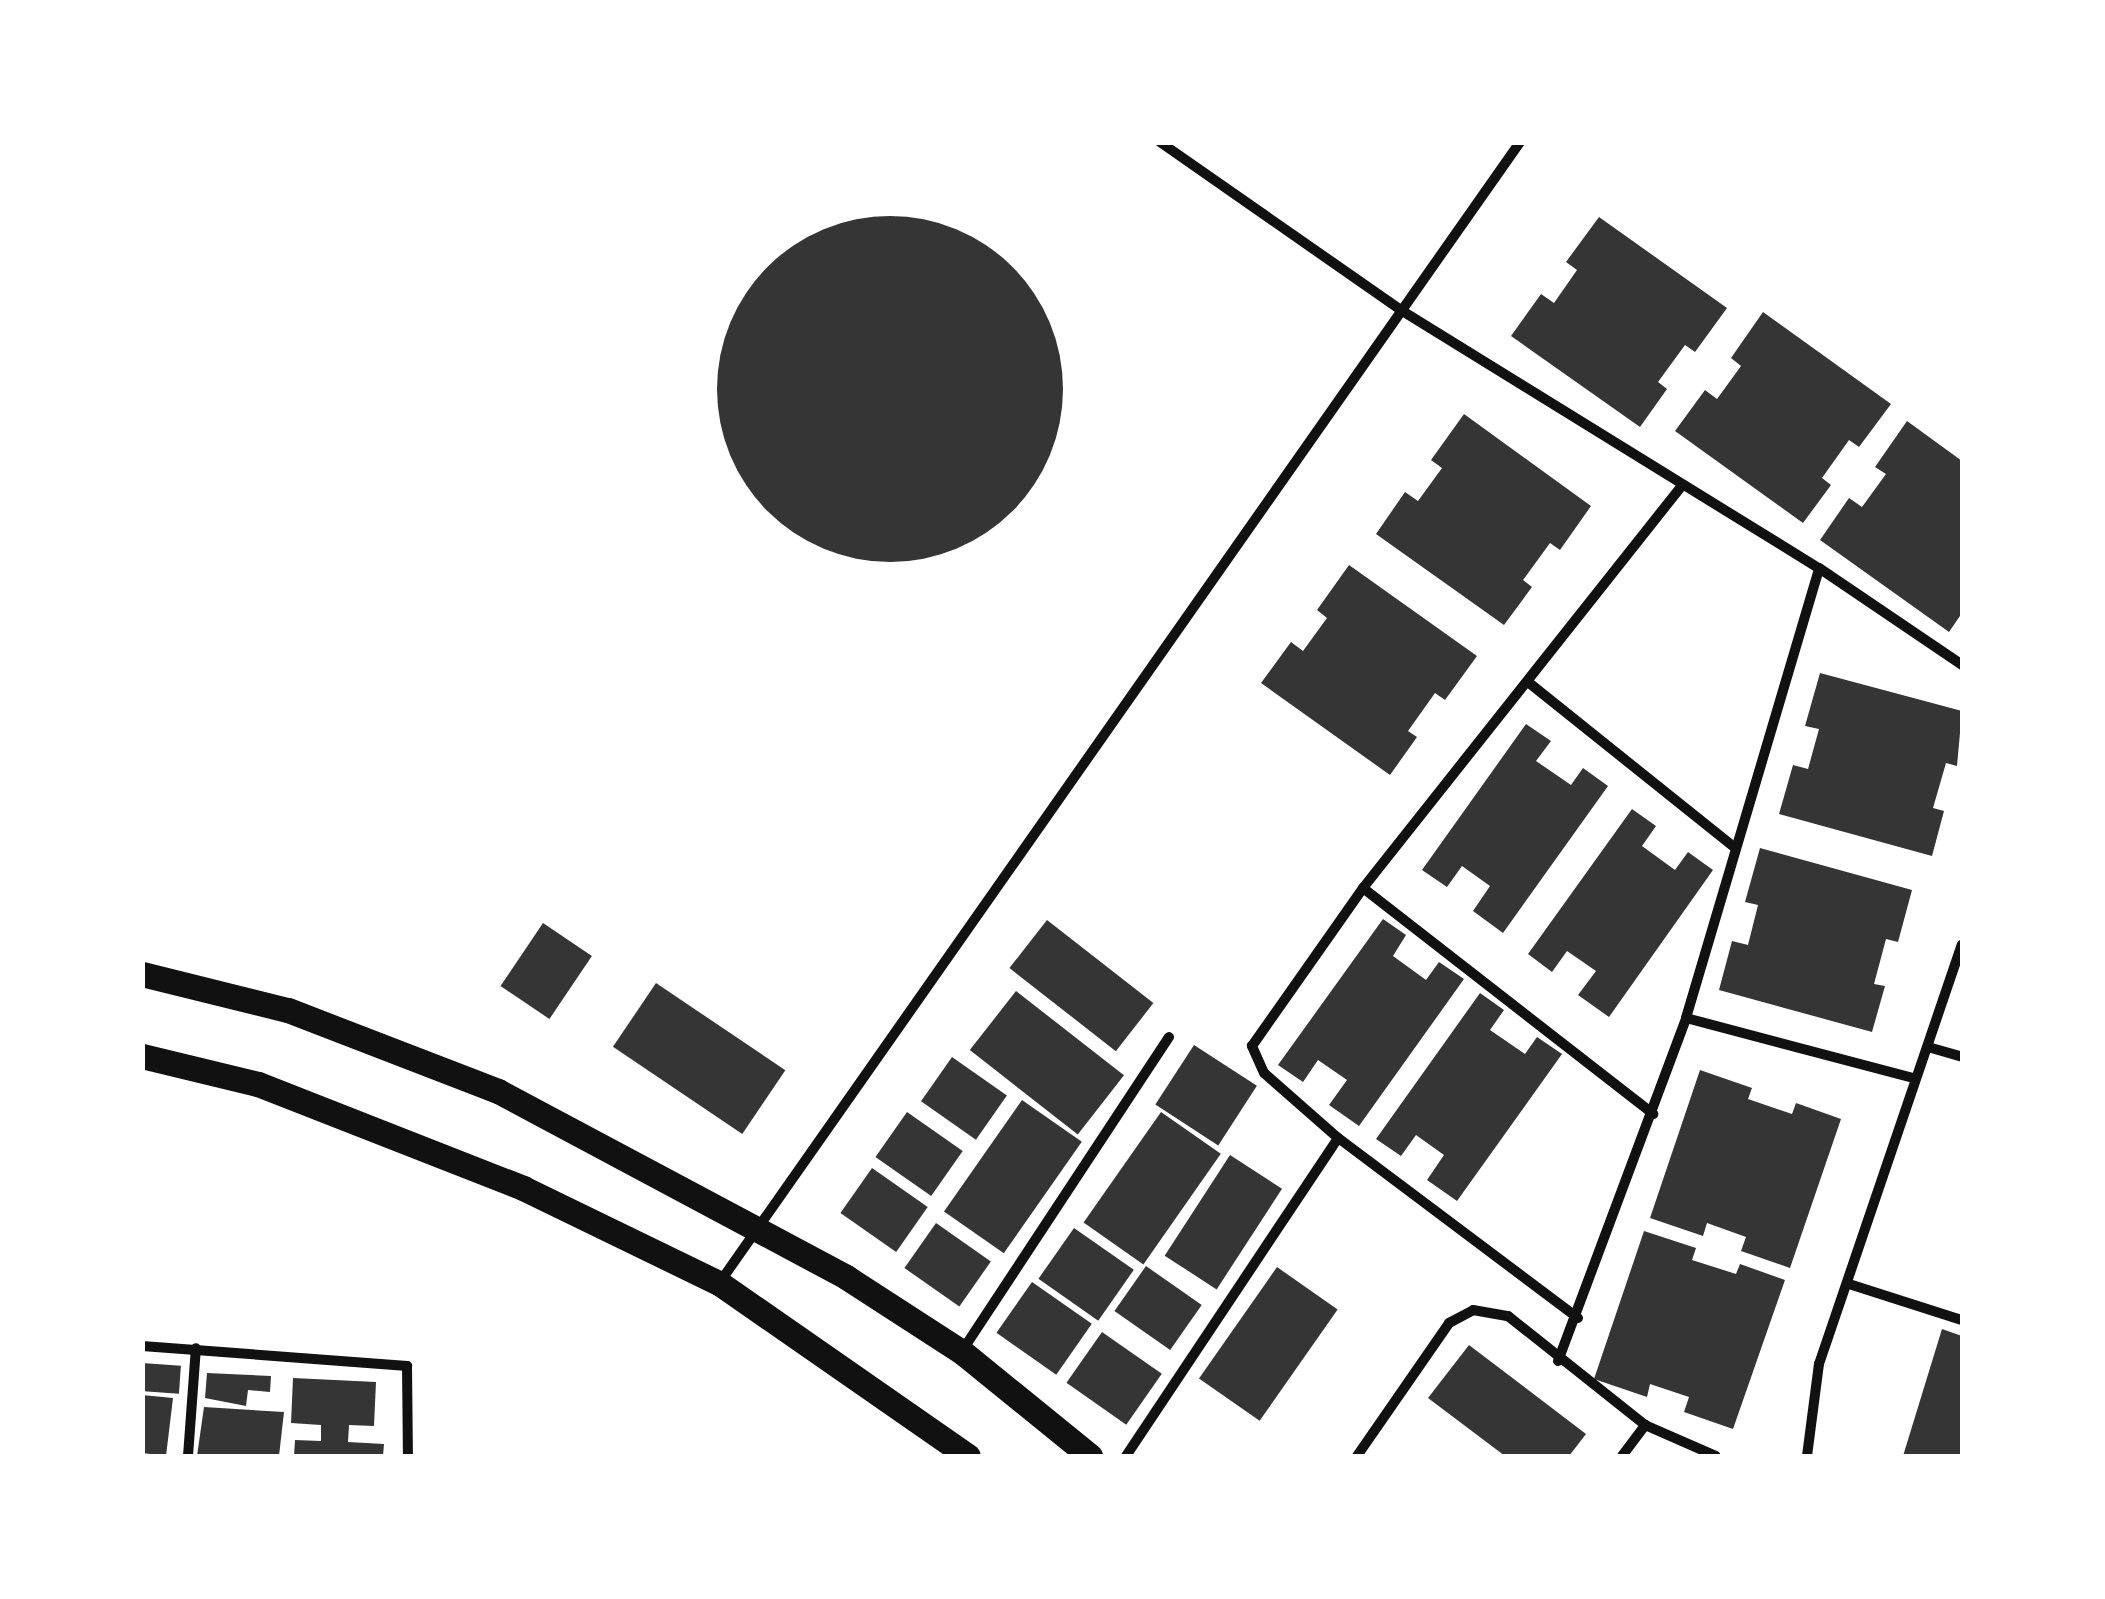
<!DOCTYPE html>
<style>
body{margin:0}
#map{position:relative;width:2105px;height:1599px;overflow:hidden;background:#fff;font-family:Commissioner,sans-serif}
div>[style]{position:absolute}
.building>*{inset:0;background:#353535;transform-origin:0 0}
.round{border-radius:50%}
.minor>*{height:10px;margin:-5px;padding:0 5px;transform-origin:5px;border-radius:5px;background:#111}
.primary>*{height:25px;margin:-12.5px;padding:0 12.5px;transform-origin:12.5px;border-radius:12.5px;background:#111}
span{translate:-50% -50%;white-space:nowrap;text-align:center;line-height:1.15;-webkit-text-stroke:8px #fff;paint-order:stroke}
.frame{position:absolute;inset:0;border:145px solid #fff;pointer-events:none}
</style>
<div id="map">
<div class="building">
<i class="round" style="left:717px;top:216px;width:346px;height:346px"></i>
<i style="clip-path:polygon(1599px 217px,1727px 308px,1695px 352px,1685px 345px,1658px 382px,1667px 389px,1640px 427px,1511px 336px,1541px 294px,1554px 303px,1577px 270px,1566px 262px)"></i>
<i style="clip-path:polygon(1763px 312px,1891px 404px,1859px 447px,1849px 440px,1822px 478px,1831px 485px,1803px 523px,1675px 431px,1705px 390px,1717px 399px,1741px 366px,1731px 358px)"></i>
<i style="clip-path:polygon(1464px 414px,1591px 506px,1560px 550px,1550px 543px,1523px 580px,1532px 587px,1504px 625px,1376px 534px,1405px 492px,1418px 501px,1442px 468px,1431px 460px)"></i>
<i style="clip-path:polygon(1907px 421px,1962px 461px,1962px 613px,1949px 632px,1820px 540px,1849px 498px,1862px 507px,1886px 474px,1875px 467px)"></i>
<i style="clip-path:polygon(1349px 565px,1477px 656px,1445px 700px,1435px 693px,1408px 731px,1417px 737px,1390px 775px,1261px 683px,1291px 642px,1303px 651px,1327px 618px,1317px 610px)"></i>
<i style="clip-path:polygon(1820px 673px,1962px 711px,1957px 766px,1946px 763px,1933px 808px,1944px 811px,1932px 856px,1779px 814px,1793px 765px,1808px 769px,1819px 729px,1805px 726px)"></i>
<i style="clip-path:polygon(1526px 724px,1551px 741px,1536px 761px,1571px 785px,1583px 768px,1608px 786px,1503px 933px,1473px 911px,1490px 886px,1462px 866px,1447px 887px,1422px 870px)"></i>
<i style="clip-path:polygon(1632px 809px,1656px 826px,1642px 846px,1675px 870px,1688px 852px,1713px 870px,1609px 1017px,1578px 995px,1596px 971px,1567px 951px,1552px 972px,1528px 954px)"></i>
<i style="clip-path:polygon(1760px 848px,1912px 890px,1898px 942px,1886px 939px,1874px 984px,1885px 986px,1872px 1032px,1719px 990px,1732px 941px,1748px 945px,1758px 905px,1745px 902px)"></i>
<i style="clip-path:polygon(1383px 919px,1406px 935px,1393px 956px,1426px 980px,1439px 962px,1464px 979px,1359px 1126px,1329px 1105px,1347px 1080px,1318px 1060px,1303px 1082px,1278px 1065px)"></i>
<i style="left:1047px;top:920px;width:135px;height:61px;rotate:38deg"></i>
<i style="left:543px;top:923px;width:59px;height:76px;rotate:34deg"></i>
<i style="left:656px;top:983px;width:156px;height:77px;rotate:34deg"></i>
<i style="left:1016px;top:991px;width:137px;height:75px;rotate:38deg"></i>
<i style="clip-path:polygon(1480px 993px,1504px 1010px,1490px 1030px,1525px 1054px,1537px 1037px,1562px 1054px,1457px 1201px,1427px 1180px,1444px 1155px,1416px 1135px,1401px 1156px,1376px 1139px)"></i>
<i style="left:1194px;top:1045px;width:75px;height:71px;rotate:33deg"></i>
<i style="left:952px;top:1057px;width:67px;height:54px;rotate:35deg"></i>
<i style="clip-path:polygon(1700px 1070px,1752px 1088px,1748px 1099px,1792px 1114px,1796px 1103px,1841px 1119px,1790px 1268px,1741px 1251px,1746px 1237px,1707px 1223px,1703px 1236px,1650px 1218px)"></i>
<i style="left:1022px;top:1100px;width:73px;height:136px;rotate:35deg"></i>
<i style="left:907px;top:1112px;width:68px;height:55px;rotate:35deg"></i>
<i style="left:1161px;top:1112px;width:73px;height:135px;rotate:35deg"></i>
<i style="left:1230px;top:1155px;width:62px;height:120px;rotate:33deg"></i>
<i style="left:872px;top:1168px;width:68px;height:55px;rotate:35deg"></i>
<i style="left:936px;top:1223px;width:67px;height:55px;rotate:35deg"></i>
<i style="left:1074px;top:1228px;width:73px;height:62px;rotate:35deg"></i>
<i style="clip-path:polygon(1644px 1231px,1696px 1248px,1692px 1260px,1736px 1274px,1740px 1264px,1785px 1280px,1733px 1429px,1684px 1412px,1689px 1397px,1650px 1384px,1647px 1397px,1594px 1379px)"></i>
<i style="left:1146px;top:1266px;width:68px;height:55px;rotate:35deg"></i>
<i style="left:1277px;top:1267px;width:74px;height:136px;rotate:35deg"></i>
<i style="left:1032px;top:1282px;width:73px;height:62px;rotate:35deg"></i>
<i style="clip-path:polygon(1942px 1329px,1962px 1336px,1962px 1456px,1903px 1456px)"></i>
<i style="left:1102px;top:1332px;width:73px;height:62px;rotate:35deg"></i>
<i style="clip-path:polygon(1469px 1345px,1586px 1434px,1569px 1456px,1505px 1456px,1428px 1398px)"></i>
<i style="left:142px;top:1363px;width:39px;height:28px;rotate:4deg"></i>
<i style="clip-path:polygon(207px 1373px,271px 1376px,270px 1392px,248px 1390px,246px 1406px,205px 1398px)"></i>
<i style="clip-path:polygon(293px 1378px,376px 1382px,374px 1426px,349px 1425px,348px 1442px,384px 1444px,383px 1456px,294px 1456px,295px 1440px,321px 1441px,321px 1425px,291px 1423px)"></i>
<i style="clip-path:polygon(142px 1395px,173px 1398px,166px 1456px,142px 1453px)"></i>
<i style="clip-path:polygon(204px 1407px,284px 1412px,279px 1456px,197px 1456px)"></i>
</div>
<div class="minor">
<i style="left:1160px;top:142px;width:297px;rotate:34.9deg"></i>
<i style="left:1404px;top:312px;width:488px;rotate:31.7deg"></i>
<i style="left:1819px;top:568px;width:173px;rotate:34.1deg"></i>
<i style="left:1528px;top:682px;width:263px;rotate:38.7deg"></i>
<i style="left:1363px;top:888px;width:368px;rotate:37.9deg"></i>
<i style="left:1686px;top:1018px;width:235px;rotate:14.8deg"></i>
<i style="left:1928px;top:1047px;width:35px;rotate:16deg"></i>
<i style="left:720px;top:1282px;width:1393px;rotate:-54.94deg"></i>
<i style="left:1849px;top:1284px;width:119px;rotate:17.7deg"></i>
<i style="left:1578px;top:1318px;width:300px;rotate:-143.1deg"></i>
<i style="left:1338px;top:1138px;width:98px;rotate:-138.7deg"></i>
<i style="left:1264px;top:1073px;width:30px;rotate:-114deg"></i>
<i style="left:1252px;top:1046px;width:193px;rotate:-54.9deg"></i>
<i style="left:1363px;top:888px;width:510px;rotate:-51.6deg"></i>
<i style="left:142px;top:1346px;width:266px;rotate:4.3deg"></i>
<i style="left:407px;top:1366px;width:90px;rotate:89.4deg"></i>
<i style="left:962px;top:1351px;width:376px;rotate:-56.6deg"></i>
<i style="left:1558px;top:1361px;width:366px;rotate:-69.5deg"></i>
<i style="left:1686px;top:1018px;width:469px;rotate:-73.5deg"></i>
<i style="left:188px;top:1456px;width:108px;rotate:-85.8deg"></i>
<i style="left:1126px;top:1456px;width:382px;rotate:-56.3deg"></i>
<i style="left:1357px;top:1456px;width:162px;rotate:-55.3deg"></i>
<i style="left:1449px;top:1323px;width:27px;rotate:-28deg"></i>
<i style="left:1473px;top:1310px;width:36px;rotate:10deg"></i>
<i style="left:1508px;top:1316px;width:175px;rotate:38.5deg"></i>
<i style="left:1645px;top:1425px;width:77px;rotate:23.6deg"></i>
<i style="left:1622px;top:1456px;width:39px;rotate:-53deg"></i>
<i style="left:1807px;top:1456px;width:93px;rotate:-82.6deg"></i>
<i style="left:1819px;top:1364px;width:443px;rotate:-71.2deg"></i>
</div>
<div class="primary">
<i style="left:142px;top:974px;width:150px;rotate:13.9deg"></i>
<i style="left:288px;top:1010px;width:225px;rotate:21.1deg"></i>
<i style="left:498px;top:1091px;width:395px;rotate:28.1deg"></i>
<i style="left:846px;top:1277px;width:138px;rotate:32.9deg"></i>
<i style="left:962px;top:1352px;width:165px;rotate:39.1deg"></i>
<i style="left:142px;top:1056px;width:119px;rotate:13.6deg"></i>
<i style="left:258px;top:1084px;width:285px;rotate:21.4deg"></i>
<i style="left:523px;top:1188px;width:218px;rotate:25.9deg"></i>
<i style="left:719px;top:1283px;width:303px;rotate:34.8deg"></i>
</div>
<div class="frame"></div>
</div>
